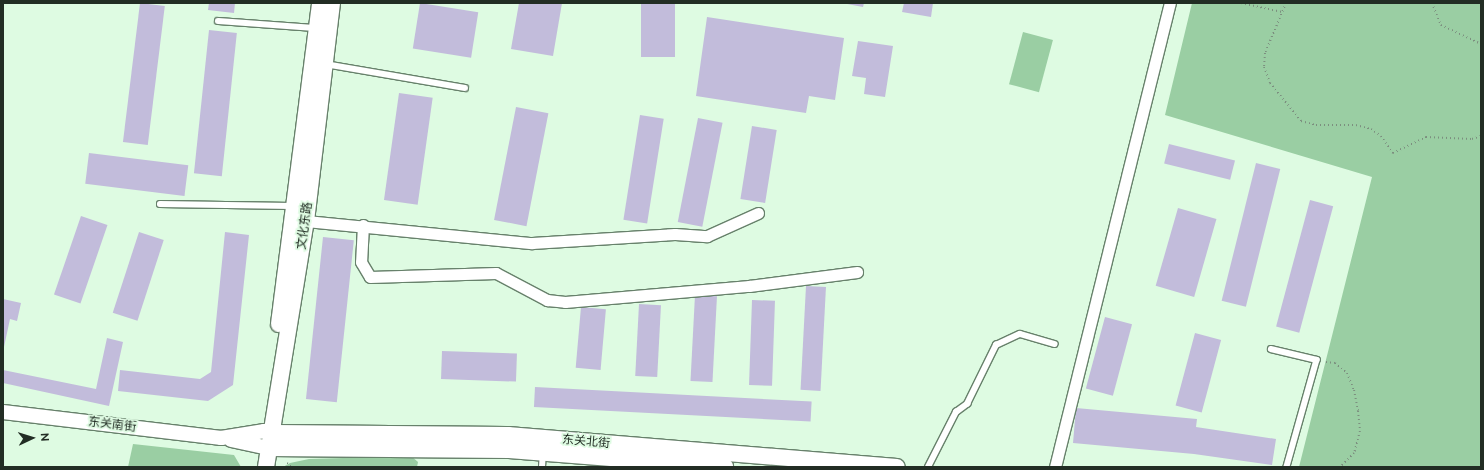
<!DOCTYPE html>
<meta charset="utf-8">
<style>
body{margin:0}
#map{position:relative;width:1484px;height:470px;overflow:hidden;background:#defbe2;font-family:Raleway,"Noto Sans SC",sans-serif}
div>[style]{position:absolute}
.green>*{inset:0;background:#9acea3;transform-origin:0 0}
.building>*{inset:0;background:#c2bcdb;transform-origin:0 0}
.path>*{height:2px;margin-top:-1px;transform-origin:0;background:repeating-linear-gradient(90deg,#7c8f7f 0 1px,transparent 0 4px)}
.roads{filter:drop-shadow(1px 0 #67816b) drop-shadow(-1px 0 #67816b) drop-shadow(0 1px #67816b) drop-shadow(0 -1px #67816b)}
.service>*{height:5.5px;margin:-2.75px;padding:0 2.75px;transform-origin:2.75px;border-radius:2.75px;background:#fff}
.minor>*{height:11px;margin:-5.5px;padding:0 5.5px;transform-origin:5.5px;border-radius:5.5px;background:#fff}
.tertiary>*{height:14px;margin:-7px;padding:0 7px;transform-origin:7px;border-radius:7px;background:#fff}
.secondary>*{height:16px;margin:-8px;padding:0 8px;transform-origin:8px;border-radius:8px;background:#fff}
span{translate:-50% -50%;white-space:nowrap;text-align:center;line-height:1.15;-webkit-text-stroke:3.5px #defbe2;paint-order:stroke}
.street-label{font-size:12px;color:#222d24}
.frame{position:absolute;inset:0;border:4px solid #222d24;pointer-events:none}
.north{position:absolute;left:12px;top:418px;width:40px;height:40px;-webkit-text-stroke:3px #defbe2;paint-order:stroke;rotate:86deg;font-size:11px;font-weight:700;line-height:16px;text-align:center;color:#222d24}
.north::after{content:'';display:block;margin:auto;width:14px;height:18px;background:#222d24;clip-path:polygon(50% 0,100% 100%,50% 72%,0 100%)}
</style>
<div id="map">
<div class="green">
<i style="clip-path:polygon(1192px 3px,1481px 3px,1481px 467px,1299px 467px,1372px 177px,1165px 115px)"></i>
<i style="left:1023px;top:32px;width:31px;height:54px;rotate:15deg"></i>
<i style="clip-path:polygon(133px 444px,234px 455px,241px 467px,128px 467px)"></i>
<i style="clip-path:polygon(411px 456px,418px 462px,417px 467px,283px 467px,290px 463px,309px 459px)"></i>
</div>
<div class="building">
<i style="left:140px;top:3px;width:25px;height:140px;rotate:7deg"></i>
<i style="clip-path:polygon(209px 3px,235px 3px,234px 13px,208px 10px)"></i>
<i style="left:420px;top:3px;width:59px;height:46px;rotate:9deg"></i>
<i style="clip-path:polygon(519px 3px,562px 3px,553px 56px,511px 49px)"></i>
<i style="left:641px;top:3px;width:34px;height:54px"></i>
<i style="clip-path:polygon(842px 3px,864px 3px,863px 7px)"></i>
<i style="clip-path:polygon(904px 3px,933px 3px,931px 17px,902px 12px)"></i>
<i style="clip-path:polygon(707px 17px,844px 38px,835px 100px,809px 96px,806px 113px,696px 96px)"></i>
<i style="left:209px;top:30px;width:28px;height:144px;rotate:6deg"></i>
<i style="clip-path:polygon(858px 41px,893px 46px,885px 97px,864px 94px,866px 78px,852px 76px)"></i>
<i style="left:399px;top:93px;width:34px;height:108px;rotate:8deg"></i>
<i style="left:516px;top:107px;width:33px;height:115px;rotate:11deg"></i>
<i style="left:640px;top:115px;width:24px;height:106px;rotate:9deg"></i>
<i style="left:698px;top:118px;width:25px;height:106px;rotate:11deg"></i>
<i style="left:752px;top:126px;width:25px;height:74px;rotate:9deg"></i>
<i style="left:1169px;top:144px;width:68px;height:20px;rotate:14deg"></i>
<i style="left:89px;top:153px;width:100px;height:31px;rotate:7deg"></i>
<i style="left:1256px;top:163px;width:25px;height:142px;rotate:14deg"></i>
<i style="left:1310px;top:200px;width:24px;height:131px;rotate:15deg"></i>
<i style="left:1178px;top:208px;width:40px;height:81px;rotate:16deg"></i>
<i style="left:81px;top:216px;width:28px;height:83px;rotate:19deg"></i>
<i style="left:139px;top:232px;width:26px;height:85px;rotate:18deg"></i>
<i style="clip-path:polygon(225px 232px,249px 235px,233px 385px,208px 401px,118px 391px,120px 370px,200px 379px,211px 372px)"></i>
<i style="left:323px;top:237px;width:31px;height:163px;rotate:6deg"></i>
<i style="left:806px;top:286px;width:20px;height:104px;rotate:3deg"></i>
<i style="left:695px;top:295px;width:22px;height:86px;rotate:3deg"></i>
<i style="clip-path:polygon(3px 299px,21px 303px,17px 321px,10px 319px,4px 347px)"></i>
<i style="left:752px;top:300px;width:23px;height:85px;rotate:2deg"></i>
<i style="left:639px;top:304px;width:22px;height:72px;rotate:3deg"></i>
<i style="left:581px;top:307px;width:25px;height:61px;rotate:5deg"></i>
<i style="left:1105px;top:317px;width:28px;height:74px;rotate:15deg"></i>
<i style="left:1195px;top:333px;width:27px;height:75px;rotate:15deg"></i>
<i style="clip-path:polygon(107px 338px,123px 342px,109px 406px,3px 383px,3px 370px,96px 389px)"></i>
<i style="left:442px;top:351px;width:75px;height:28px;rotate:2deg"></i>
<i style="left:535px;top:387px;width:277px;height:20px;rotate:3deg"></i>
<i style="clip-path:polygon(1076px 408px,1197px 419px,1196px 427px,1276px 439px,1272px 465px,1194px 454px,1073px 443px)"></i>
</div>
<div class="path">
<i style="left:1241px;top:3px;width:42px;rotate:12.4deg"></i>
<i style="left:1286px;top:3px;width:54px;rotate:112.8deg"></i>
<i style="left:1265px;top:53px;width:14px;rotate:94deg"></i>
<i style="left:1264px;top:67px;width:17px;rotate:69deg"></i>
<i style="left:1270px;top:83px;width:49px;rotate:50.8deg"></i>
<i style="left:1301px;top:121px;width:16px;rotate:15deg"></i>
<i style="left:1316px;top:125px;width:40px"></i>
<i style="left:1356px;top:125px;width:16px;rotate:15deg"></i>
<i style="left:1371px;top:129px;width:12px;rotate:35deg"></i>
<i style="left:1381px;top:136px;width:21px;rotate:55deg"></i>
<i style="left:1393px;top:153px;width:37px;rotate:-26deg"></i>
<i style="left:1426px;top:137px;width:46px;rotate:2.5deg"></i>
<i style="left:1472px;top:139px;width:9px;rotate:-18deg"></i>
<i style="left:1432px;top:3px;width:24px;rotate:68deg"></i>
<i style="left:1441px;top:25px;width:44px;rotate:25.4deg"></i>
<i style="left:1326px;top:362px;width:9px;rotate:6deg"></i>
<i style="left:1335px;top:363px;width:16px;rotate:40deg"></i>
<i style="left:1347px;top:373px;width:18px;rotate:68deg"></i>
<i style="left:1354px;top:390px;width:21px;rotate:79deg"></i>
<i style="left:1358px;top:411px;width:20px;rotate:84deg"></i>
<i style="left:1360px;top:431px;width:23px;rotate:105deg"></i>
<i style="left:1354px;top:453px;width:20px;rotate:135deg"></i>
<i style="left:287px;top:463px;width:6px;rotate:39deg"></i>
</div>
<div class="roads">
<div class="service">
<i style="left:218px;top:21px;width:97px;rotate:4.1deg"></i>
<i style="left:325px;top:64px;width:142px;rotate:9.7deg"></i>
<i style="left:160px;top:204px;width:132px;rotate:0.9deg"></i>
<i style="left:1271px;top:349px;width:47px;rotate:13.4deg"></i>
<i style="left:1317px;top:360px;width:111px;rotate:105.7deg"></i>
<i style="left:542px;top:467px;width:14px;rotate:-86deg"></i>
<i style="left:928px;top:467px;width:62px;rotate:-63deg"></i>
<i style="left:956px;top:412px;width:14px;rotate:-36deg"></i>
<i style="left:967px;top:404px;width:66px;rotate:-63.8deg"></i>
<i style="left:996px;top:345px;width:26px;rotate:-25deg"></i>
<i style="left:1020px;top:334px;width:36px;rotate:16deg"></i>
</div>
<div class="minor">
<i style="left:306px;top:221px;width:227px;rotate:5.6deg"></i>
<i style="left:532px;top:243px;width:143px;rotate:-3.6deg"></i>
<i style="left:675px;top:234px;width:32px;rotate:4deg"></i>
<i style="left:707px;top:236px;width:56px;rotate:-24.3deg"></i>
<i style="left:363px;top:225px;width:37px;rotate:93deg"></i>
<i style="left:361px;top:262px;width:17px;rotate:59deg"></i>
<i style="left:370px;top:277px;width:126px;rotate:-1.8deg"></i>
<i style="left:496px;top:273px;width:58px;rotate:27.9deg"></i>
<i style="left:547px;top:300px;width:18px;rotate:6deg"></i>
<i style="left:565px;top:302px;width:185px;rotate:-5deg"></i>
<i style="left:749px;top:286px;width:109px;rotate:-7.4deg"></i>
<i style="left:1055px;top:467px;width:478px;rotate:-76.1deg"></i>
</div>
<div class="tertiary">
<i style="left:3px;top:412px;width:220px;rotate:6.8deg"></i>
<i style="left:221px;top:438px;width:44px;rotate:-9.2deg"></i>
<i style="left:264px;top:431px;width:10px;rotate:11deg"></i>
<i style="left:231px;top:440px;width:39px;rotate:12deg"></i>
</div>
<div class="secondary">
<i style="left:279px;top:324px;width:324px;rotate:-82.7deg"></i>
<i style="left:274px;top:433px;width:234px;rotate:0.5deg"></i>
<i style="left:508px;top:435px;width:390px;rotate:4.7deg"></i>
<i style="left:269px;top:448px;width:240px;rotate:0.5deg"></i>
<i style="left:509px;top:450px;width:217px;rotate:4.5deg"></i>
<i style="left:266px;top:467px;width:249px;rotate:-80.8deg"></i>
<i style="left:306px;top:221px;width:220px;rotate:-83.2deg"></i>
</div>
</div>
<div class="street-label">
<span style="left:305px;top:226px;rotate:-82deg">文化东路</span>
<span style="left:112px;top:425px;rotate:7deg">东关南街</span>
<span style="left:586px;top:442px;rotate:5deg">东关北街</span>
</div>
<div class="frame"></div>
<div class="north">N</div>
</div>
